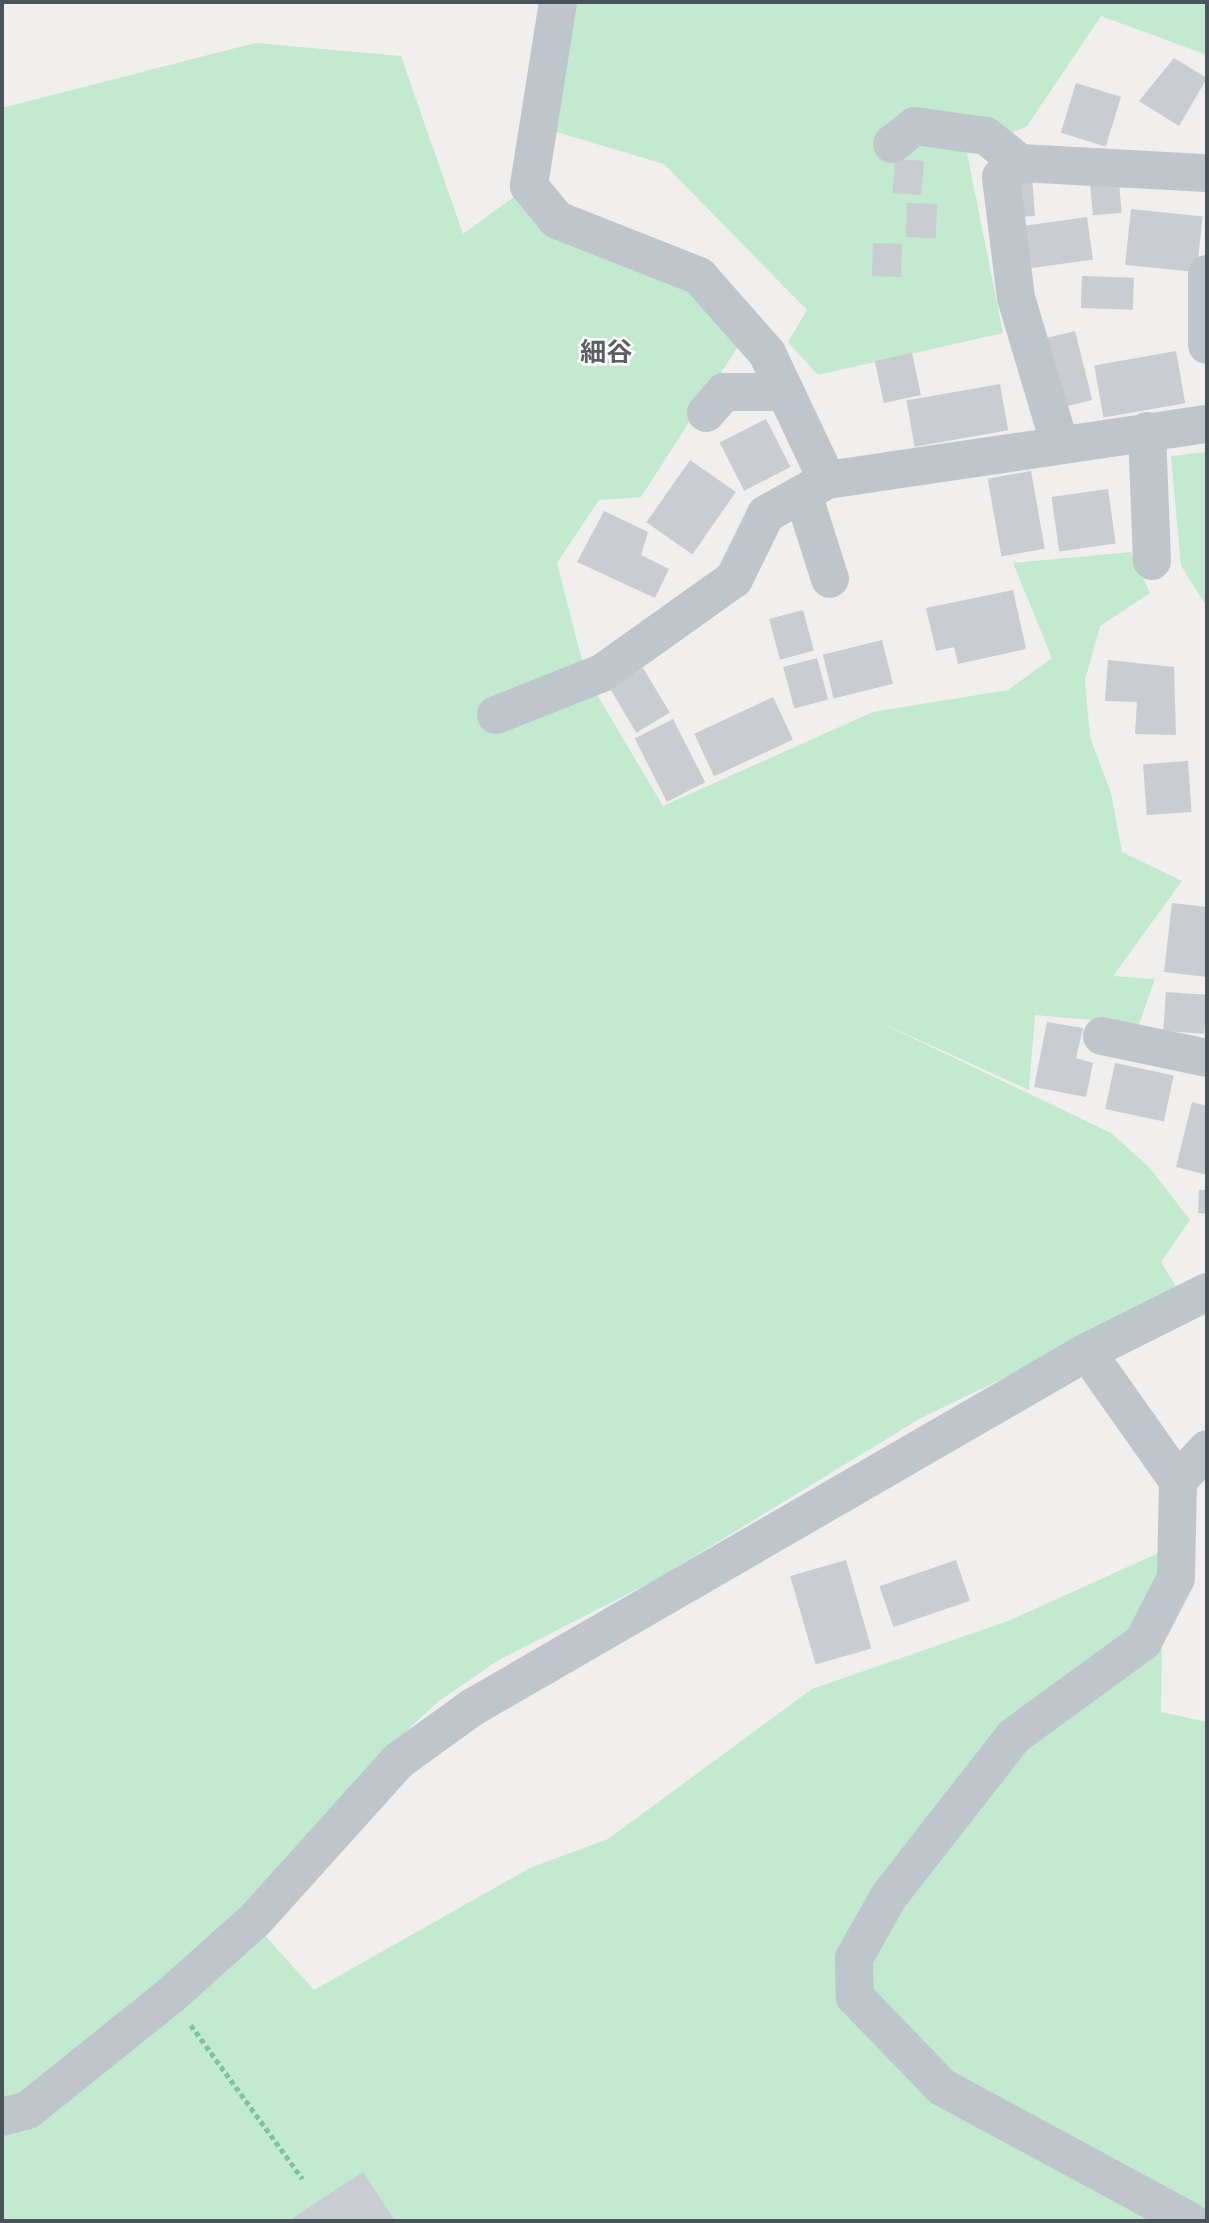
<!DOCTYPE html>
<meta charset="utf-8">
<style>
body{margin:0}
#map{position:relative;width:1209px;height:2223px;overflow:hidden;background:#f1eeee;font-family:"Sofia Sans Condensed","Noto Sans JP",sans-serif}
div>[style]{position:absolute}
.green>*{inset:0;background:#c1eace}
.building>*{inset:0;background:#c9ccd0;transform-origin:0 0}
.path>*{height:4.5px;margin-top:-2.25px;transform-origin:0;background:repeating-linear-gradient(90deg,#7cc59c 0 5px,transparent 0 8.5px)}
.minor>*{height:38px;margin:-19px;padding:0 19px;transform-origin:19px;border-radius:19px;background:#bec6cc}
span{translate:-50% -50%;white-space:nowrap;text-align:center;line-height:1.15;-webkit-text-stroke:5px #fff;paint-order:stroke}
.quarter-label{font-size:26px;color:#5b5f62;font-weight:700}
.frame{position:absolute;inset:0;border:4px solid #48535a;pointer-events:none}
</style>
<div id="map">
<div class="green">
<i style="clip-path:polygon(565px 2px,1207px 2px,1207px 55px,1101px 16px,1027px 126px,967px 153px,1003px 333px,818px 375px,788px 342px,807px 310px,664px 164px,550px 130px)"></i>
<i style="clip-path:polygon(255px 43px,401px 56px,463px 234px,529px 186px,681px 269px,748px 331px,641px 497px,599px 500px,557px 563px,586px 676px,663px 806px,873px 712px,1008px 690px,1052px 658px,1013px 563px,1131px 552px,1150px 593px,1100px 626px,1085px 680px,1090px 737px,1111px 793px,1122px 852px,1182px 881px,1113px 976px,1155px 979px,1139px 1024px,1035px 1015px,1029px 1090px,871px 1018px,1111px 1133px,1149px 1167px,1190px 1220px,1161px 1262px,1180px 1293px,921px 1418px,659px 1578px,497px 1661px,439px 1701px,387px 1749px,260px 1930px,314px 1990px,530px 1868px,608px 1839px,812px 1689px,1008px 1621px,1163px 1551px,1161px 1712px,1207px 1722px,1207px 2221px,2px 2221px,2px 108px)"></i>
<i style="clip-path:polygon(1207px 452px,1207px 607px,1181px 566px,1171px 456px)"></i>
</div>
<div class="building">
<i style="clip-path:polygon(1174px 58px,1207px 78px,1179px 126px,1139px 101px)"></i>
<i style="left:1076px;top:83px;width:47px;height:52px;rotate:17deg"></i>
<i style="left:895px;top:159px;width:29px;height:34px;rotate:4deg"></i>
<i style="left:1118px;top:171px;width:42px;height:29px;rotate:85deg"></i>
<i style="left:1032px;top:175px;width:41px;height:19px;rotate:86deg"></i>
<i style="left:907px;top:203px;width:30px;height:34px;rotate:2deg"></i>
<i style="left:1131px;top:209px;width:72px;height:56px;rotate:6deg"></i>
<i style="left:1087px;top:217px;width:43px;height:63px;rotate:82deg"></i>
<i style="left:873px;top:243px;width:29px;height:33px;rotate:2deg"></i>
<i style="left:1082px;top:276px;width:52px;height:32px;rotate:2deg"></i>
<i style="left:1075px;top:331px;width:71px;height:32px;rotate:76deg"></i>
<i style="left:1176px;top:351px;width:53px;height:83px;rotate:80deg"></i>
<i style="left:912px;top:353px;width:43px;height:38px;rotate:78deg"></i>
<i style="left:1000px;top:384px;width:47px;height:95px;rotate:80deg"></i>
<i style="left:766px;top:419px;width:54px;height:52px;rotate:63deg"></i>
<i style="left:690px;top:460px;width:56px;height:76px;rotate:35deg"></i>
<i style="left:1031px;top:471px;width:79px;height:44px;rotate:80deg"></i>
<i style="left:1108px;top:489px;width:55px;height:57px;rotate:82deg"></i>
<i style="clip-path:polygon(604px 511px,648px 532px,641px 555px,669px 569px,655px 598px,577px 562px)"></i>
<i style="clip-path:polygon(1013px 590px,1026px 649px,958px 664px,954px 647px,936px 651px,926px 608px)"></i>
<i style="left:803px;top:610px;width:42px;height:35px;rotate:75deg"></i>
<i style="left:882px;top:640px;width:45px;height:61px;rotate:76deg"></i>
<i style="left:817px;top:658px;width:43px;height:35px;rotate:75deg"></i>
<i style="clip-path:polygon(1108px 660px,1174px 667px,1176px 735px,1135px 734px,1137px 702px,1105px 701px)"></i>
<i style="left:643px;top:668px;width:52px;height:39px;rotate:59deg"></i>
<i style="left:773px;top:697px;width:47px;height:87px;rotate:65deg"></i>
<i style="left:673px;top:719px;width:71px;height:43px;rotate:63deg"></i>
<i style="left:1188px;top:761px;width:51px;height:45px;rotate:86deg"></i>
<i style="clip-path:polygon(1172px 903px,1207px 907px,1207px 977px,1164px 972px)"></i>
<i style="left:1166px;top:992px;width:41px;height:39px;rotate:4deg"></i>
<i style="clip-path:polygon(1047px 1022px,1083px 1028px,1076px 1058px,1093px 1063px,1086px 1097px,1034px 1087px)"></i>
<i style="left:1115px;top:1063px;width:60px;height:47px;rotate:12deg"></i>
<i style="clip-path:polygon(1192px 1102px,1207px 1106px,1207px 1175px,1176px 1167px)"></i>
<i style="clip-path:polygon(1199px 1190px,1207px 1190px,1207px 1214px,1198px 1213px)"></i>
<i style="left:846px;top:1560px;width:92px;height:58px;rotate:74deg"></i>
<i style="left:956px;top:1560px;width:43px;height:81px;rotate:71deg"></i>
<i style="clip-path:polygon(363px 2172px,395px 2221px,288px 2221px)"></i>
</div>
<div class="path">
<i style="left:191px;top:2025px;width:190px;rotate:54deg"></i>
</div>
<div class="minor">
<i style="left:558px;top:2px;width:186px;rotate:99deg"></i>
<i style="left:529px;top:186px;width:44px;rotate:50.5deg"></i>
<i style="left:557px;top:220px;width:153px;rotate:21.5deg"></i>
<i style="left:699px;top:276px;width:103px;rotate:48.6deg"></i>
<i style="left:767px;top:353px;width:140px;rotate:64.7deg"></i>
<i style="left:827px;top:480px;width:384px;rotate:-8.4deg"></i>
<i style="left:892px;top:144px;width:29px;rotate:-38deg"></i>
<i style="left:915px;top:126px;width:72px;rotate:8deg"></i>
<i style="left:986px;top:136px;width:43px;rotate:38.5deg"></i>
<i style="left:1207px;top:274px;width:71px;rotate:90deg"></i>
<i style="left:706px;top:413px;width:28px;rotate:-49deg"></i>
<i style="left:724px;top:392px;width:61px"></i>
<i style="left:1147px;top:431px;width:130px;rotate:87.8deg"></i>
<i style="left:1059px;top:442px;width:150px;rotate:-106.6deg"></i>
<i style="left:1016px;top:298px;width:122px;rotate:-97.1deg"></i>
<i style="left:1001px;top:177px;width:24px;rotate:-36deg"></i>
<i style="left:1020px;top:163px;width:187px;rotate:3.1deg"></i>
<i style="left:803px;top:494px;width:89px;rotate:72.4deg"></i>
<i style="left:496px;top:715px;width:114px;rotate:-21.6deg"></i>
<i style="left:602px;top:673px;width:162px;rotate:-35.5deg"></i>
<i style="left:734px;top:579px;width:72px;rotate:-63.8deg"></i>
<i style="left:766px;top:514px;width:70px;rotate:-29.1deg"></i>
<i style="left:1102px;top:1036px;width:107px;rotate:11.8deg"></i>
<i style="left:1087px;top:1352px;width:158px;rotate:54.8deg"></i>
<i style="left:1178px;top:1481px;width:97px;rotate:91.2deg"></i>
<i style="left:1176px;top:1578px;width:72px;rotate:117.3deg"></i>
<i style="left:1143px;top:1642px;width:160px;rotate:143.9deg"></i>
<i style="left:1014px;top:1736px;width:203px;rotate:128deg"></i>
<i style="left:889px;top:1896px;width:71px;rotate:119.4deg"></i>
<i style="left:854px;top:1958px;width:39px;rotate:89deg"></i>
<i style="left:855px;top:1997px;width:125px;rotate:46deg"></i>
<i style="left:942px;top:2087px;width:282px;rotate:28.4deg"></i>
<i style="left:1178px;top:1481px;width:43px;rotate:-47.8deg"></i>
<i style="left:2px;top:2117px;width:27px;rotate:-15deg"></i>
<i style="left:28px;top:2110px;width:182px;rotate:-38.8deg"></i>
<i style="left:170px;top:1996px;width:114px;rotate:-41.8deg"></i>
<i style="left:255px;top:1920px;width:214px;rotate:-48deg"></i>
<i style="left:398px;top:1761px;width:92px;rotate:-35.8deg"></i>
<i style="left:473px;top:1707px;width:709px;rotate:-30.04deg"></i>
<i style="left:1087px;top:1352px;width:134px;rotate:-26.6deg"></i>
</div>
<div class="quarter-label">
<span style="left:606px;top:354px">細谷</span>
</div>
<div class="frame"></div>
</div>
